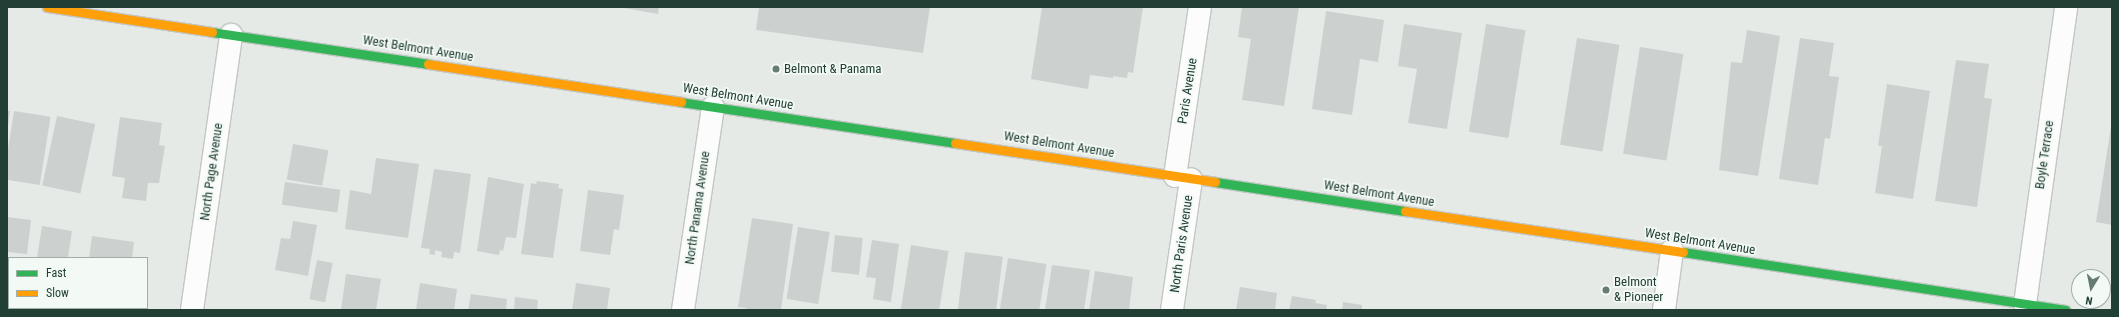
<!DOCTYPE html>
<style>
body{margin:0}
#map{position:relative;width:2119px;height:317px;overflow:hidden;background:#e5eae7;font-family:"Roboto Condensed",sans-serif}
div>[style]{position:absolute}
.building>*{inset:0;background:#ccd1cf;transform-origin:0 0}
.roads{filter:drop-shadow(1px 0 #c2c7c4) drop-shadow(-1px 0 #c2c7c4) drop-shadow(0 1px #c2c7c4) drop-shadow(0 -1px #c2c7c4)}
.street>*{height:22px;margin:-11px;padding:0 11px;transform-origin:11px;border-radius:11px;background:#fbfcfb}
.fast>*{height:9px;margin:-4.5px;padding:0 4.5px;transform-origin:4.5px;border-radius:4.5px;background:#30b455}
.slow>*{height:9px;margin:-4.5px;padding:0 4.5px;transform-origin:4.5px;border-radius:4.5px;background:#ff9f0a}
.dots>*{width:11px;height:11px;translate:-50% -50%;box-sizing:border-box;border:2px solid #f3f9f5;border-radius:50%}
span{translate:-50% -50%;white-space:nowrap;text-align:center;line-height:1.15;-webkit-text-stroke:3.5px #f3f9f5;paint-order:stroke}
.street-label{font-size:13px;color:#213f34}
.poi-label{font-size:13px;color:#213f34}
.left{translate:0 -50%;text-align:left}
.frame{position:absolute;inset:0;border:8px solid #213f34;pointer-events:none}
.legend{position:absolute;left:8px;top:257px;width:140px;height:52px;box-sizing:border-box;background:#f3f9f5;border:1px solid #9fafa8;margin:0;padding:5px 7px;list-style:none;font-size:12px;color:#213f34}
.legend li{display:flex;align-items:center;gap:8px;height:20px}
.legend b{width:20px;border:1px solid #9fafa8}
.north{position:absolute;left:2071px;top:269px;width:40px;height:40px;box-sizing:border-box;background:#f3f9f5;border:1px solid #9fafa8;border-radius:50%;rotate:190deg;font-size:11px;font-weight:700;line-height:16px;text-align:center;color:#213f34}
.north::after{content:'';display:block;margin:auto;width:14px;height:18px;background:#667b73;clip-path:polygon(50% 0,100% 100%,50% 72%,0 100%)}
</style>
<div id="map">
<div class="building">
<i style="clip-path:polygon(618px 7px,659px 7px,658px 14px)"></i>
<i style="clip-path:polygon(759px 7px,930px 7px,923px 53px,756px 30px)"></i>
<i style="clip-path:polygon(1042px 7px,1143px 7px,1133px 73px,1128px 72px,1127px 78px,1113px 76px,1113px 78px,1090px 75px,1088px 89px,1031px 79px)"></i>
<i style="clip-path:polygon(1242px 7px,1299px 7px,1284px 106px,1242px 100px,1251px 39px,1238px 37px)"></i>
<i style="clip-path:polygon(1326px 11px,1384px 20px,1378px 62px,1360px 59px,1352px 115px,1312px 109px)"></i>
<i style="clip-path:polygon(1404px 24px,1462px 33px,1447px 129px,1408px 123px,1417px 69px,1398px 66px)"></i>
<i style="left:1486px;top:24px;width:40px;height:109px;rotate:9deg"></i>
<i style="clip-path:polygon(1747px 30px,1780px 36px,1758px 176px,1719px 170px,1731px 62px,1742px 63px)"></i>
<i style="left:1577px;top:38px;width:43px;height:108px;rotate:9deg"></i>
<i style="clip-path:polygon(1800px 38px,1834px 43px,1829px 76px,1839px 77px,1830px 139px,1825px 138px,1818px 185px,1779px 179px)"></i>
<i style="left:1640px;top:47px;width:44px;height:108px;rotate:9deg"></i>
<i style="clip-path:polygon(1956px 60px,1989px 64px,1984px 98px,1992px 99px,1977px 207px,1935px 201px)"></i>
<i style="clip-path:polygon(1887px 84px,1930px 91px,1913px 199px,1875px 193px,1882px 146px,1878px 146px)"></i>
<i style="clip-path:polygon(7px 110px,10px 111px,8px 126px,7px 126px)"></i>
<i style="left:14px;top:111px;width:37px;height:69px;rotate:9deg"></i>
<i style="left:57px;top:116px;width:39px;height:71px;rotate:12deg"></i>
<i style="clip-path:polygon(120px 117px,162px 123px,159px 145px,165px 146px,159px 183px,148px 183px,146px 201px,122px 198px,125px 178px,112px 176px)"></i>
<i style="clip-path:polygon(2111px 127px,2112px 127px,2112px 225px,2096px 222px)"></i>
<i style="left:293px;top:144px;width:36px;height:36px;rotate:10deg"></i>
<i style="clip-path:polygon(376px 158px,419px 164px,408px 238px,345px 229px,350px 190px,371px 194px)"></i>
<i style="clip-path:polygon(434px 169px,471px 174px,460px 253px,454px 252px,453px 259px,441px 257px,442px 252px,435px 250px,435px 255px,429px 254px,430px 249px,421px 248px)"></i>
<i style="clip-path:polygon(488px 177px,524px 184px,516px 238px,506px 237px,503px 251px,500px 250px,499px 255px,477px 251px)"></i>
<i style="clip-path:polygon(537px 181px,559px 184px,558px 188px,563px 189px,553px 258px,521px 254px,531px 183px,536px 184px)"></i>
<i style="left:285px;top:182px;width:56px;height:23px;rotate:8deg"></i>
<i style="clip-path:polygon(588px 190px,624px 195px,619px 230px,614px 229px,610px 255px,580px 251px)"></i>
<i style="clip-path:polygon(7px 217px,31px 220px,27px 254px,7px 252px)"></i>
<i style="clip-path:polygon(752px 218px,793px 224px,781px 310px,746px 310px,746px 308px,738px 307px)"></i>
<i style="clip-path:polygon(293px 221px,317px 225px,308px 276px,275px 270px,281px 238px,290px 239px)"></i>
<i style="clip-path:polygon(42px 226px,72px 231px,68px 258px,37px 258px)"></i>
<i style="left:798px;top:227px;width:32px;height:73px;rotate:9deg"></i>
<i style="left:835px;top:235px;width:28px;height:37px;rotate:6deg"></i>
<i style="clip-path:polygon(92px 236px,134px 242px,132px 258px,89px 258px)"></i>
<i style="clip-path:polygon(872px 240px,899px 244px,891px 302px,873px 299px,876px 278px,866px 277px)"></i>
<i style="left:911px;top:245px;width:38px;height:66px;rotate:9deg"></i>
<i style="left:965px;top:252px;width:38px;height:59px;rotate:7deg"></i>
<i style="left:1008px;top:258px;width:39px;height:52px;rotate:9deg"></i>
<i style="left:317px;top:260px;width:16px;height:40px;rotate:11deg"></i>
<i style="clip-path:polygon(1052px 265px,1090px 270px,1084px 310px,1045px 310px)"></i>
<i style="clip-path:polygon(1095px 271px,1133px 277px,1129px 310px,1089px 310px)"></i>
<i style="clip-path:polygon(346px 274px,381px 279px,376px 310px,341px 310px)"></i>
<i style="clip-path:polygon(420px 283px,457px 289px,454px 310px,416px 310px)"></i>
<i style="clip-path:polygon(576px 283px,610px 288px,607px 310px,572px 310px)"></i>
<i style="clip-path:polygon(1240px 287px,1277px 293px,1275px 310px,1236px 310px)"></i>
<i style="clip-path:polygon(471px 294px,507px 299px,506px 310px,468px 310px)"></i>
<i style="clip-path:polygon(1292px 296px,1316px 300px,1315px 303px,1327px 305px,1326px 310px,1289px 310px)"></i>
<i style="clip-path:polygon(515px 297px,538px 300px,537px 310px,514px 310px)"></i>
<i style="clip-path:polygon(1343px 302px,1362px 305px,1362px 310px,1342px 310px)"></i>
<i style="clip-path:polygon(44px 308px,111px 308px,44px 310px)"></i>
</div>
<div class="roads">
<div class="street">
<i style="left:1175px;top:176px;width:171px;rotate:-81.6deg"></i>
<i style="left:2025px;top:304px;width:300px;rotate:-82.1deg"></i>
<i style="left:192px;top:310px;width:278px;rotate:-81.9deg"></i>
<i style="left:683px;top:310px;width:205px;rotate:-81.6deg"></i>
<i style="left:1172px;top:310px;width:132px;rotate:-81.7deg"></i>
<i style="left:1664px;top:310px;width:60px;rotate:-82.3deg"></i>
</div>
<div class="fast">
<i style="left:212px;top:32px;width:218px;rotate:8.4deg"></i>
<i style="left:681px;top:102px;width:277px;rotate:8.5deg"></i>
<i style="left:1215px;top:182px;width:192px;rotate:8.7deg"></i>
<i style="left:1683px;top:252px;width:387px;rotate:8.6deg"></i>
</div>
<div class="slow">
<i style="left:47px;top:7px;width:167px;rotate:8.6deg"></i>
<i style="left:428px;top:64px;width:256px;rotate:8.5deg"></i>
<i style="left:955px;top:143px;width:263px;rotate:8.5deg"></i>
<i style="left:1405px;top:211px;width:281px;rotate:8.4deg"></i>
</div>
</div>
<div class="dots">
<i style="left:776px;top:69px;background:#667b73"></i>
<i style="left:1606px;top:290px;background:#667b73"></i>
</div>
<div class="street-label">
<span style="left:418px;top:49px;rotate:9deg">West Belmont Avenue</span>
<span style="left:1188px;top:91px;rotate:-81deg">Paris Avenue</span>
<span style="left:738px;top:97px;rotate:9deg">West Belmont Avenue</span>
<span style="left:1059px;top:145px;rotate:9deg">West Belmont Avenue</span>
<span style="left:2045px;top:155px;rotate:-82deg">Boyle Terrace</span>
<span style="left:212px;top:172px;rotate:-82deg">North Page Avenue</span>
<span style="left:1379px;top:194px;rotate:9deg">West Belmont Avenue</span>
<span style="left:698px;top:208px;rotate:-82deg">North Panama Avenue</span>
<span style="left:1700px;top:242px;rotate:9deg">West Belmont Avenue</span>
<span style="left:1182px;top:244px;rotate:-82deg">North Paris Avenue</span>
</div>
<div class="poi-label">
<span class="left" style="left:784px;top:69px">Belmont &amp; Panama</span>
<span class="left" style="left:1614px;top:290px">Belmont<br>&amp; Pioneer</span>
</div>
<div class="frame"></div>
<ul class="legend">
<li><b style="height:5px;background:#30b455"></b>Fast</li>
<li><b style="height:5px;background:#ff9f0a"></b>Slow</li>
</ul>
<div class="north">N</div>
</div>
